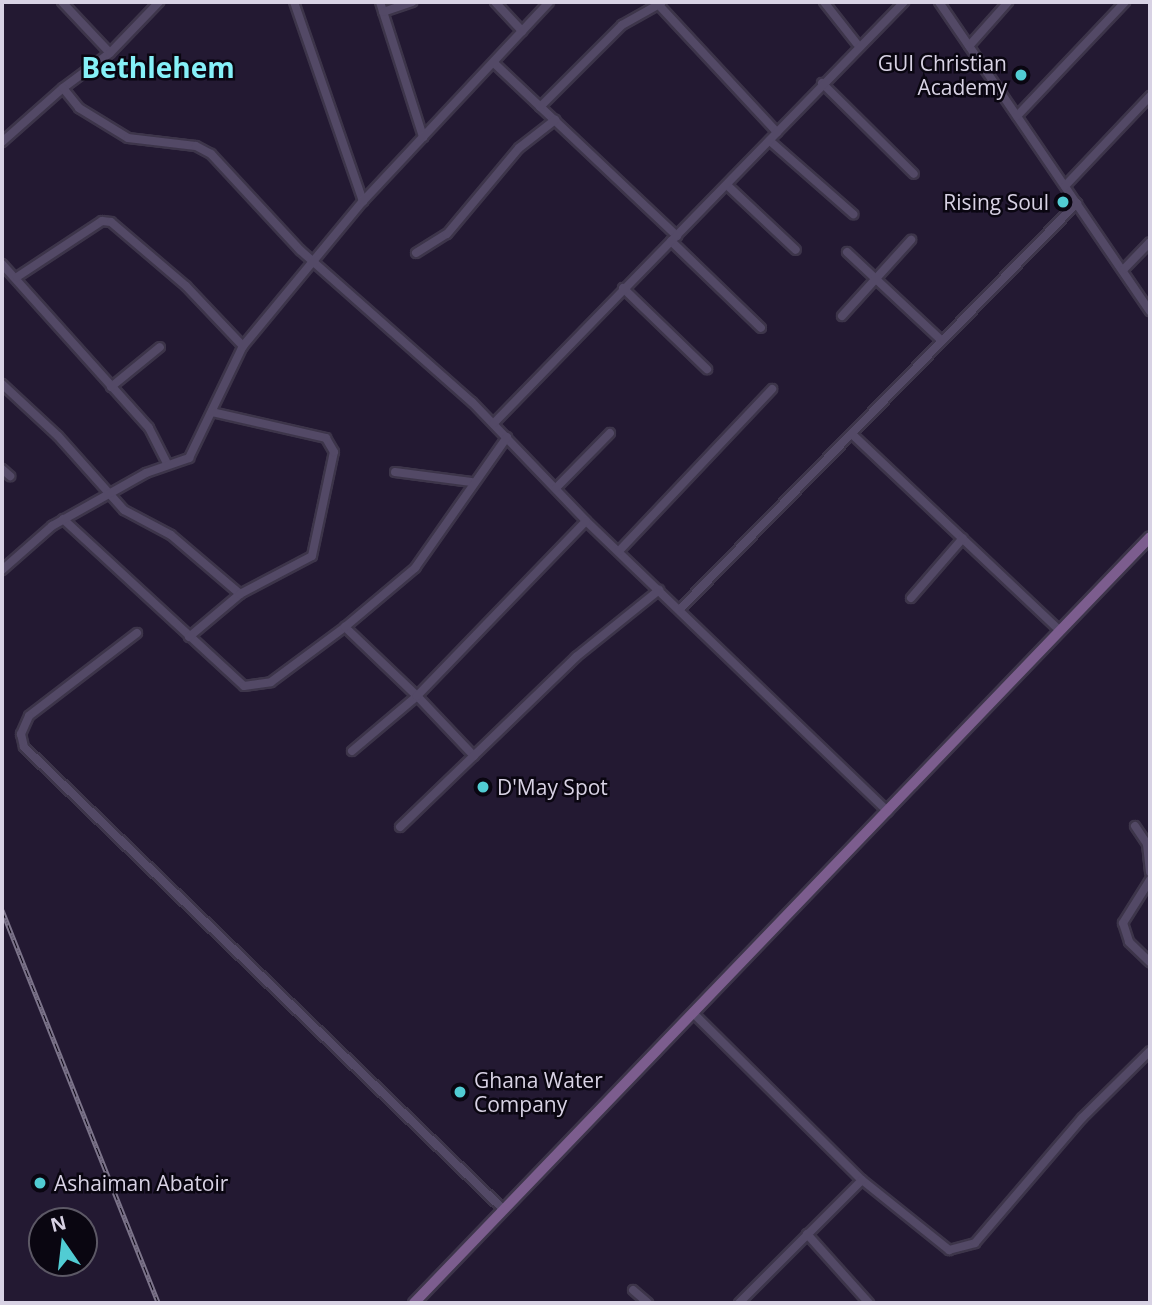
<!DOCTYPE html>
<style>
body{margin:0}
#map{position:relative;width:1152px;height:1305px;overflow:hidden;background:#231932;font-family:"Open Sans",sans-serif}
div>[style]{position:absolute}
.roads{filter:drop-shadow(2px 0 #3d354a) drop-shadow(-2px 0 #3d354a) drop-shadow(0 2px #3d354a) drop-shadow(0 -2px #3d354a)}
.street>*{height:8px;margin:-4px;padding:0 4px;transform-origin:4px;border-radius:4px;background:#534966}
.secondary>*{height:10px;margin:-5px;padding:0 5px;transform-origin:5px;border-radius:5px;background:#7c5d8e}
.rail>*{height:5px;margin-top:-2.5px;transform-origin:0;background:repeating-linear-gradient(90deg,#0a0611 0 8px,#7c748a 0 16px);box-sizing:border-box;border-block:2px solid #7c748a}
.dots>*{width:19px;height:19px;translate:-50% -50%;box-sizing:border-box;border:4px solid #0a0611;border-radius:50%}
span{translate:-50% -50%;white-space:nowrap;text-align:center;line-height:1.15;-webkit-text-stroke:5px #0a0611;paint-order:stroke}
.poi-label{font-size:21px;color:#d8d2e4}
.right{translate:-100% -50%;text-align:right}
.left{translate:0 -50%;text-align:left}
.district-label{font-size:28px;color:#85f0f7;font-weight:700}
.frame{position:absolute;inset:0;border:4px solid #d8d2e4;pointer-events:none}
.north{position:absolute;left:28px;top:1207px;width:70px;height:70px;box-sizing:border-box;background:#0a0611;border:2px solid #5c5865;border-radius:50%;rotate:346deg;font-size:19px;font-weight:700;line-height:28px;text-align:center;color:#d8d2e4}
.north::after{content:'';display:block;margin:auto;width:24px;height:32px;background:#51ccd3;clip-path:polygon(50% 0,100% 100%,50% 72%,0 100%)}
</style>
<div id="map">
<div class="roads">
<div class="street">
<i style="left:62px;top:2px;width:70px;rotate:46.7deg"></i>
<i style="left:110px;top:53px;width:59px;rotate:143.3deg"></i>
<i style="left:294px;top:2px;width:211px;rotate:70.9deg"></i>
<i style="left:380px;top:2px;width:142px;rotate:72.3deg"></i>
<i style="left:495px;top:2px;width:40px;rotate:47deg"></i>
<i style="left:656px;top:2px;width:178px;rotate:47.1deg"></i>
<i style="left:824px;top:2px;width:53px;rotate:51.8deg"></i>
<i style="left:939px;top:2px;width:374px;rotate:55.7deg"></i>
<i style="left:383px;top:12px;width:31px;rotate:-19deg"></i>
<i style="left:969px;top:46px;width:59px;rotate:-48.4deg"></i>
<i style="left:110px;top:53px;width:71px;rotate:-46.1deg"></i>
<i style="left:494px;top:63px;width:252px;rotate:43.4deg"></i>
<i style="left:822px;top:83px;width:129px;rotate:44.7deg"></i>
<i style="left:540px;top:107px;width:116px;rotate:-45deg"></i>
<i style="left:622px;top:25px;width:45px;rotate:-29.4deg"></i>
<i style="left:1017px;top:116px;width:157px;rotate:-46.5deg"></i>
<i style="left:770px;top:141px;width:111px;rotate:41.3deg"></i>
<i style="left:2px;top:142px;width:81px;rotate:-41.5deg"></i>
<i style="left:63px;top:88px;width:26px;rotate:51deg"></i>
<i style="left:79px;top:108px;width:57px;rotate:31.5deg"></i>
<i style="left:128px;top:138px;width:68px;rotate:6.7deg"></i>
<i style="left:196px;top:146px;width:17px;rotate:28deg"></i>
<i style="left:211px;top:154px;width:131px;rotate:47.2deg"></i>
<i style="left:300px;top:250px;width:230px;rotate:41.5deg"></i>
<i style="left:472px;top:402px;width:165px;rotate:46.2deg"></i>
<i style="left:586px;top:521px;width:419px;rotate:43.9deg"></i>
<i style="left:728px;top:186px;width:93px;rotate:43.3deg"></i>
<i style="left:1065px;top:186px;width:124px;rotate:-46.6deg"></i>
<i style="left:671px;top:241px;width:125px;rotate:44deg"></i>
<i style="left:847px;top:252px;width:126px;rotate:43.1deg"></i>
<i style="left:416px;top:253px;width:36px;rotate:-32deg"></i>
<i style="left:447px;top:234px;width:112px;rotate:-50.1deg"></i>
<i style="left:519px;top:148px;width:46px;rotate:-37.9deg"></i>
<i style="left:2px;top:264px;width:220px;rotate:48.1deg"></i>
<i style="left:149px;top:428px;width:39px;rotate:63deg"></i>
<i style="left:1124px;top:269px;width:37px;rotate:-46deg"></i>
<i style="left:17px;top:277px;width:102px;rotate:-33.4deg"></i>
<i style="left:102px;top:221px;width:9px;rotate:6deg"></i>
<i style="left:111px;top:222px;width:99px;rotate:40.5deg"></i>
<i style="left:186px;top:286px;width:83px;rotate:46.5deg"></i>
<i style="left:623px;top:288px;width:117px;rotate:44deg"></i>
<i style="left:842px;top:316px;width:103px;rotate:-47.8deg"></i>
<i style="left:2px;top:384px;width:76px;rotate:42.9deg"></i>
<i style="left:58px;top:436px;width:99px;rotate:48.3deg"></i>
<i style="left:124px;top:510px;width:53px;rotate:28deg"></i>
<i style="left:171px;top:535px;width:91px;rotate:40.5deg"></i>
<i style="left:111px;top:387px;width:63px;rotate:-39.2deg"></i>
<i style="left:494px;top:423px;width:588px;rotate:-45.76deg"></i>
<i style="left:854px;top:436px;width:284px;rotate:43.4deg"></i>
<i style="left:2px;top:469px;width:11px;rotate:41deg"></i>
<i style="left:395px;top:472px;width:77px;rotate:7.5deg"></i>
<i style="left:556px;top:488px;width:77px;rotate:-45.5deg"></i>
<i style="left:63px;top:519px;width:246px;rotate:42.7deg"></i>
<i style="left:244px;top:686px;width:27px;rotate:-8deg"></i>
<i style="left:271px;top:682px;width:92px;rotate:-36.6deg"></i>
<i style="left:619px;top:551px;width:223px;rotate:-46.6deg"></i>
<i style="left:2px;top:570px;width:67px;rotate:-41.3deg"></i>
<i style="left:52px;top:526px;width:108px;rotate:-29.4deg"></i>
<i style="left:146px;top:473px;width:46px;rotate:-19.2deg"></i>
<i style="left:189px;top:458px;width:124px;rotate:-64.3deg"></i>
<i style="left:243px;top:346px;width:188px;rotate:-50.4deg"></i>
<i style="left:363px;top:201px;width:272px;rotate:-46.9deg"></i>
<i style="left:911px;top:598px;width:79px;rotate:-49.1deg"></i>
<i style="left:680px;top:609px;width:568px;rotate:-45.64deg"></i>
<i style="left:137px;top:633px;width:136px;rotate:142.5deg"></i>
<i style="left:29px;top:716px;width:20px;rotate:114deg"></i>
<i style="left:21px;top:734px;width:13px;rotate:77deg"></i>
<i style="left:24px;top:747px;width:667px;rotate:43.97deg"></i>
<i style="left:189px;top:637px;width:67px;rotate:-40.1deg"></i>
<i style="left:240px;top:594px;width:81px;rotate:-27.8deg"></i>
<i style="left:312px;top:556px;width:106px;rotate:-78.1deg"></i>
<i style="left:334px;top:452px;width:16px;rotate:-120deg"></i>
<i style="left:326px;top:438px;width:117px;rotate:-167.2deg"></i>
<i style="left:352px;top:751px;width:85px;rotate:-40.2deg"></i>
<i style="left:417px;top:696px;width:100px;rotate:-136.2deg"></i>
<i style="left:345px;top:627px;width:92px;rotate:-40.1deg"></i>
<i style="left:415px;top:568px;width:160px;rotate:-54.9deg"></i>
<i style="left:474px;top:756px;width:83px;rotate:-133.5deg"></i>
<i style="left:417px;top:696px;width:243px;rotate:-46deg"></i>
<i style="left:1135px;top:826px;width:22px;rotate:56deg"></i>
<i style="left:1147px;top:844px;width:28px;rotate:84deg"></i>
<i style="left:400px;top:827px;width:245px;rotate:-44deg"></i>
<i style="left:576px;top:657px;width:107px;rotate:-38.9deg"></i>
<i style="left:1150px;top:880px;width:51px;rotate:122.1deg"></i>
<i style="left:1123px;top:923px;width:20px;rotate:72deg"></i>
<i style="left:1129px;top:942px;width:29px;rotate:44deg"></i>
<i style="left:694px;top:1014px;width:236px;rotate:44.7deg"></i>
<i style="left:862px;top:1180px;width:112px;rotate:38.8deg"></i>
<i style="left:949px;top:1250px;width:27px;rotate:-15deg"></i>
<i style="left:975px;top:1243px;width:165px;rotate:-49.4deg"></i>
<i style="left:1082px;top:1118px;width:95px;rotate:-44.6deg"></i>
<i style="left:807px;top:1234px;width:93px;rotate:48.1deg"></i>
<i style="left:633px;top:1290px;width:20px;rotate:41deg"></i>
<i style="left:739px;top:1303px;width:174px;rotate:-45deg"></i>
</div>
<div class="secondary">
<i style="left:414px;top:1303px;width:1062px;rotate:-46.14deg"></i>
</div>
</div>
<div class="rail">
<i style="left:2px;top:910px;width:423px;rotate:68.3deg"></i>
</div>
<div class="dots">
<i style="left:1021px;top:75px;background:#51ccd3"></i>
<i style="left:1063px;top:202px;background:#51ccd3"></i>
<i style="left:483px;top:787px;background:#51ccd3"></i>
<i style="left:460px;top:1092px;background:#51ccd3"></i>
<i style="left:40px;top:1183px;background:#51ccd3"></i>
</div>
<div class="poi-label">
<span class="right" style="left:1007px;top:75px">GUI Christian<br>Academy</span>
<span class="right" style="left:1049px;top:202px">Rising Soul</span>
<span class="left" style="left:497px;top:787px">D'May Spot</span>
<span class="left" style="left:474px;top:1092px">Ghana Water<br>Company</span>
<span class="left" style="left:54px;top:1183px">Ashaiman Abatoir</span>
</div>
<div class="district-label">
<span style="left:158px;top:67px">Bethlehem</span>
</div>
<div class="frame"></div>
<div class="north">N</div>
</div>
